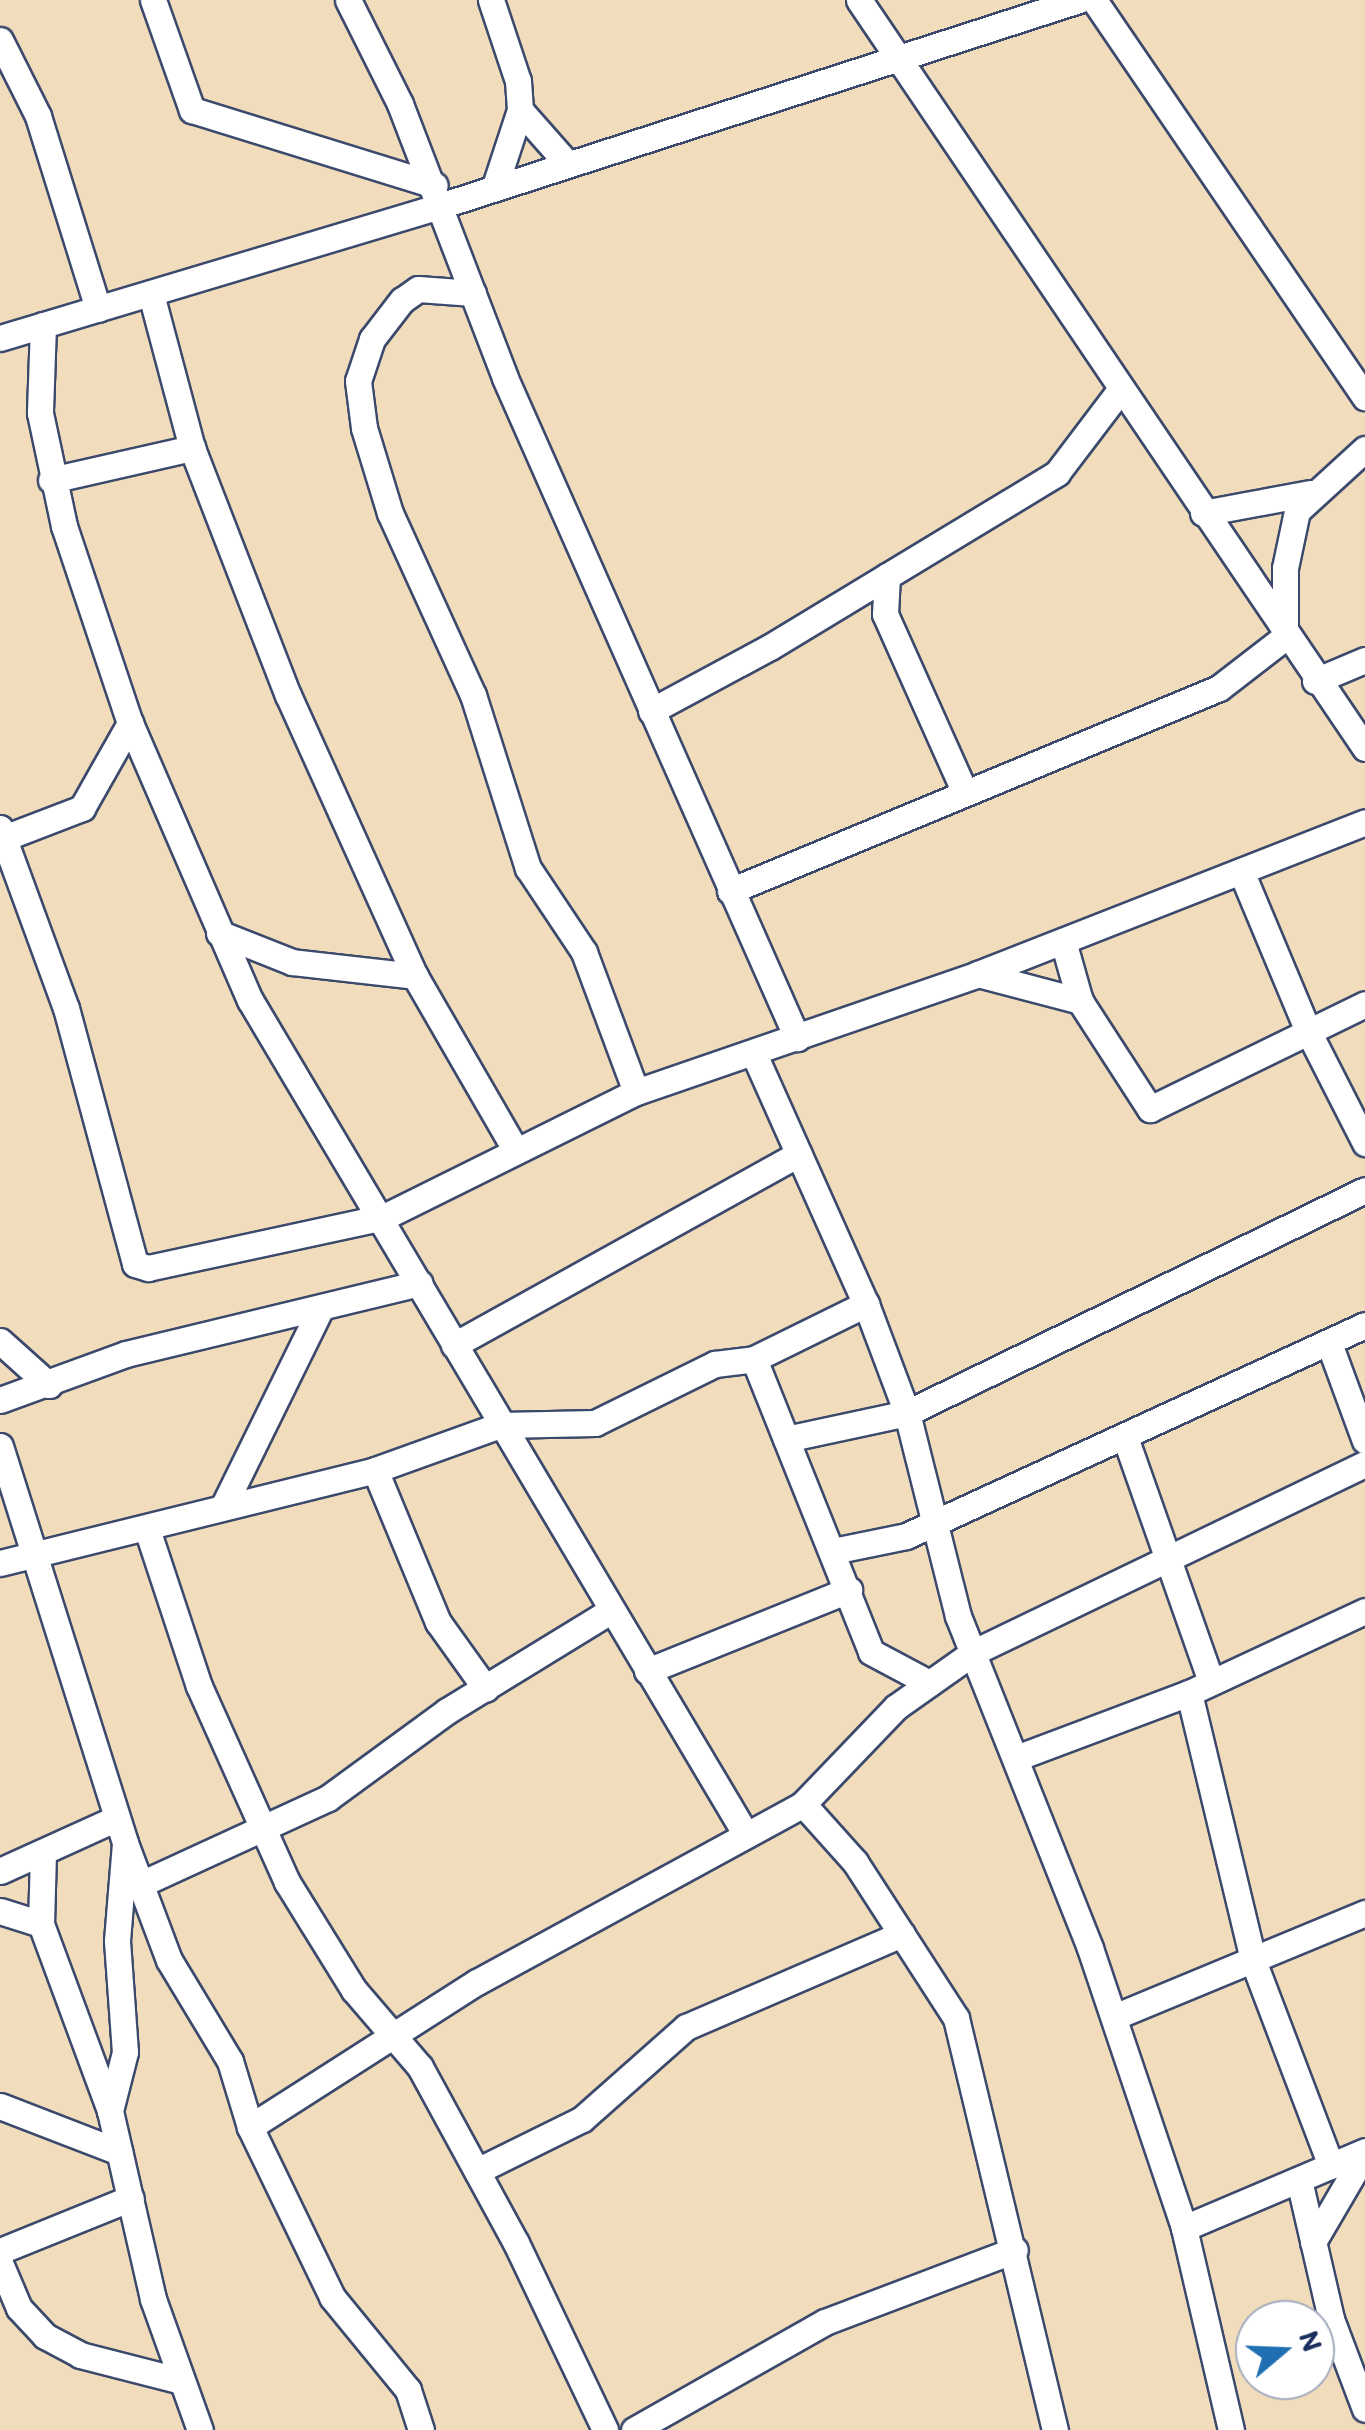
<!DOCTYPE html>
<style>
body{margin:0}
#map{position:relative;width:1365px;height:2430px;overflow:hidden;background:#f1dcbc;font-family:Itim,sans-serif}
div>[style]{position:absolute}
.roads{filter:drop-shadow(2px 0 #3b496c) drop-shadow(-2px 0 #3b496c) drop-shadow(0 2px #3b496c) drop-shadow(0 -2px #3b496c)}
.minor>*{height:25px;margin:-12.5px;padding:0 12.5px;transform-origin:12.5px;border-radius:12.5px;background:#fff}
span{translate:-50% -50%;white-space:nowrap;text-align:center;line-height:1.15;-webkit-text-stroke:9px #fff;paint-order:stroke}
.north{position:absolute;left:1235px;top:2300px;width:100px;height:100px;box-sizing:border-box;background:#fff;border:2px solid #a4acbf;border-radius:50%;rotate:71deg;font-size:28px;font-weight:700;line-height:40px;text-align:center;color:#1b2f5e}
.north::after{content:'';display:block;margin:auto;width:35px;height:45px;background:#1f6fb2;clip-path:polygon(50% 0,100% 100%,50% 72%,0 100%)}
</style>
<div id="map">
<div class="roads">
<div class="minor">
<i style="left:153px;top:0;width:117px;rotate:70.5deg"></i>
<i style="left:192px;top:110px;width:254px;rotate:17.2deg"></i>
<i style="left:348px;top:0;width:116px;rotate:63.4deg"></i>
<i style="left:400px;top:104px;width:293px;rotate:69deg"></i>
<i style="left:505px;top:378px;width:722px;rotate:66.13deg"></i>
<i style="left:491px;top:0;width:85px;rotate:71.6deg"></i>
<i style="left:518px;top:81px;width:29px;rotate:86deg"></i>
<i style="left:520px;top:110px;width:80px;rotate:108.2deg"></i>
<i style="left:859px;top:0;width:903px;rotate:55.92deg"></i>
<i style="left:1094px;top:0;width:481px;rotate:55.7deg"></i>
<i style="left:0;top:40px;width:85px;rotate:63.4deg"></i>
<i style="left:38px;top:116px;width:202px;rotate:72.7deg"></i>
<i style="left:520px;top:110px;width:69px;rotate:48.5deg"></i>
<i style="left:473px;top:293px;width:55px;rotate:-175.8deg"></i>
<i style="left:418px;top:289px;width:19px;rotate:145deg"></i>
<i style="left:402px;top:300px;width:49px;rotate:127.6deg"></i>
<i style="left:372px;top:339px;width:44px;rotate:108.4deg"></i>
<i style="left:358px;top:381px;width:47px;rotate:82.7deg"></i>
<i style="left:364px;top:428px;width:89px;rotate:73deg"></i>
<i style="left:390px;top:513px;width:200px;rotate:65.5deg"></i>
<i style="left:473px;top:695px;width:182px;rotate:72.4deg"></i>
<i style="left:528px;top:868px;width:101px;rotate:56.3deg"></i>
<i style="left:584px;top:952px;width:149px;rotate:69.6deg"></i>
<i style="left:151px;top:294px;width:159px;rotate:75.1deg"></i>
<i style="left:192px;top:448px;width:265px;rotate:68.8deg"></i>
<i style="left:288px;top:695px;width:308px;rotate:65.7deg"></i>
<i style="left:415px;top:976px;width:200px;rotate:60deg"></i>
<i style="left:43px;top:325px;width:88px;rotate:92deg"></i>
<i style="left:40px;top:413px;width:116px;rotate:78deg"></i>
<i style="left:64px;top:526px;width:208px;rotate:71.5deg"></i>
<i style="left:130px;top:723px;width:302px;rotate:66.6deg"></i>
<i style="left:250px;top:1000px;width:969px;rotate:59.28deg"></i>
<i style="left:0;top:338px;width:463px;rotate:-16.7deg"></i>
<i style="left:443px;top:205px;width:668px;rotate:-17.87deg"></i>
<i style="left:51px;top:480px;width:145px;rotate:-12.8deg"></i>
<i style="left:1203px;top:513px;width:109px;rotate:-10.6deg"></i>
<i style="left:887px;top:576px;width:38px;rotate:93deg"></i>
<i style="left:885px;top:614px;width:196px;rotate:65.9deg"></i>
<i style="left:1315px;top:681px;width:54px;rotate:-22.8deg"></i>
<i style="left:651px;top:711px;width:135px;rotate:-28.3deg"></i>
<i style="left:770px;top:647px;width:336px;rotate:-31.2deg"></i>
<i style="left:1057px;top:473px;width:104px;rotate:-52.8deg"></i>
<i style="left:0;top:828px;width:192px;rotate:69.9deg"></i>
<i style="left:66px;top:1008px;width:265px;rotate:74.9deg"></i>
<i style="left:135px;top:1264px;width:14px;rotate:17deg"></i>
<i style="left:148px;top:1268px;width:241px;rotate:-12.2deg"></i>
<i style="left:384px;top:1217px;width:281px;rotate:-26.4deg"></i>
<i style="left:636px;top:1092px;width:362px;rotate:-19deg"></i>
<i style="left:978px;top:974px;width:416px;rotate:-21.4deg"></i>
<i style="left:4px;top:838px;width:84px;rotate:-21deg"></i>
<i style="left:82px;top:808px;width:98px;rotate:-60.5deg"></i>
<i style="left:1241px;top:871px;width:173px;rotate:67.3deg"></i>
<i style="left:1308px;top:1031px;width:126px;rotate:63deg"></i>
<i style="left:730px;top:891px;width:529px;rotate:-22.54deg"></i>
<i style="left:1219px;top:688px;width:83px;rotate:-37.7deg"></i>
<i style="left:1285px;top:637px;width:69px;rotate:-90deg"></i>
<i style="left:1285px;top:568px;width:58px;rotate:-78.1deg"></i>
<i style="left:1297px;top:511px;width:92px;rotate:-42.4deg"></i>
<i style="left:219px;top:933px;width:79px;rotate:21.7deg"></i>
<i style="left:292px;top:962px;width:124px;rotate:6.5deg"></i>
<i style="left:1063px;top:941px;width:62px;rotate:74.2deg"></i>
<i style="left:1080px;top:1001px;width:129px;rotate:57.1deg"></i>
<i style="left:1150px;top:1109px;width:239px;rotate:-26deg"></i>
<i style="left:978px;top:974px;width:106px;rotate:14.8deg"></i>
<i style="left:754px;top:1054px;width:274px;rotate:65.9deg"></i>
<i style="left:866px;top:1304px;width:116px;rotate:69.4deg"></i>
<i style="left:907px;top:1413px;width:209px;rotate:75.9deg"></i>
<i style="left:958px;top:1616px;width:357px;rotate:68.3deg"></i>
<i style="left:1090px;top:1948px;width:295px;rotate:71.4deg"></i>
<i style="left:1184px;top:2228px;width:207px;rotate:76.9deg"></i>
<i style="left:0;top:1341px;width:66px;rotate:41.9deg"></i>
<i style="left:1329px;top:1343px;width:104px;rotate:69.8deg"></i>
<i style="left:454px;top:1345px;width:394px;rotate:-29deg"></i>
<i style="left:754px;top:1359px;width:315px;rotate:68.2deg"></i>
<i style="left:871px;top:1652px;width:66px;rotate:28.1deg"></i>
<i style="left:0;top:1400px;width:134px;rotate:-20.1deg"></i>
<i style="left:126px;top:1354px;width:302px;rotate:-13.6deg"></i>
<i style="left:786px;top:1439px;width:124px;rotate:-12.1deg"></i>
<i style="left:907px;top:1413px;width:509px;rotate:-25.96deg"></i>
<i style="left:1126px;top:1440px;width:256px;rotate:70.6deg"></i>
<i style="left:0;top:1446px;width:416px;rotate:72.5deg"></i>
<i style="left:125px;top:1843px;width:125px;rotate:69.4deg"></i>
<i style="left:169px;top:1960px;width:118px;rotate:58.9deg"></i>
<i style="left:230px;top:2061px;width:69px;rotate:73.1deg"></i>
<i style="left:250px;top:2127px;width:189px;rotate:64.2deg"></i>
<i style="left:332px;top:2297px;width:120px;rotate:50.7deg"></i>
<i style="left:408px;top:2390px;width:42px;rotate:72deg"></i>
<i style="left:375px;top:1470px;width:165px;rotate:67.5deg"></i>
<i style="left:438px;top:1622px;width:82px;rotate:54.4deg"></i>
<i style="left:223px;top:1507px;width:222px;rotate:-63.8deg"></i>
<i style="left:147px;top:1529px;width:165px;rotate:71.7deg"></i>
<i style="left:199px;top:1686px;width:215px;rotate:65.8deg"></i>
<i style="left:287px;top:1882px;width:127px;rotate:58.2deg"></i>
<i style="left:354px;top:1990px;width:101px;rotate:49.4deg"></i>
<i style="left:420px;top:2067px;width:200px;rotate:61.4deg"></i>
<i style="left:516px;top:2243px;width:207px;rotate:64.5deg"></i>
<i style="left:833px;top:1551px;width:75px;rotate:-11.6deg"></i>
<i style="left:906px;top:1536px;width:505px;rotate:-24.69deg"></i>
<i style="left:0;top:1563px;width:386px;rotate:-13.9deg"></i>
<i style="left:375px;top:1470px;width:133px;rotate:-19.8deg"></i>
<i style="left:500px;top:1425px;width:95px;rotate:-1.2deg"></i>
<i style="left:595px;top:1423px;width:134px;rotate:-26.2deg"></i>
<i style="left:715px;top:1364px;width:39px;rotate:-7deg"></i>
<i style="left:754px;top:1359px;width:125px;rotate:-26.2deg"></i>
<i style="left:647px;top:1671px;width:218px;rotate:-21.9deg"></i>
<i style="left:1189px;top:1693px;width:278px;rotate:76.5deg"></i>
<i style="left:1254px;top:1963px;width:217px;rotate:69.2deg"></i>
<i style="left:1016px;top:1758px;width:185px;rotate:-20.6deg"></i>
<i style="left:1189px;top:1693px;width:194px;rotate:-25deg"></i>
<i style="left:803px;top:1804px;width:78px;rotate:48.1deg"></i>
<i style="left:855px;top:1862px;width:186px;rotate:57.1deg"></i>
<i style="left:956px;top:2018px;width:424px;rotate:76.5deg"></i>
<i style="left:125px;top:1843px;width:98px;rotate:94.7deg"></i>
<i style="left:117px;top:1941px;width:111px;rotate:85.9deg"></i>
<i style="left:125px;top:2052px;width:61px;rotate:104.3deg"></i>
<i style="left:110px;top:2111px;width:193px;rotate:77.1deg"></i>
<i style="left:153px;top:2299px;width:139px;rotate:70.3deg"></i>
<i style="left:43px;top:1853px;width:71px;rotate:91.6deg"></i>
<i style="left:41px;top:1924px;width:199px;rotate:69.7deg"></i>
<i style="left:0;top:1871px;width:128px;rotate:-24.4deg"></i>
<i style="left:139px;top:1885px;width:208px;rotate:-24.7deg"></i>
<i style="left:328px;top:1798px;width:147px;rotate:-36.2deg"></i>
<i style="left:447px;top:1711px;width:193px;rotate:-31.5deg"></i>
<i style="left:0;top:1911px;width:43px;rotate:17.6deg"></i>
<i style="left:1114px;top:2017px;width:272px;rotate:-22.5deg"></i>
<i style="left:0;top:2106px;width:128px;rotate:21.1deg"></i>
<i style="left:250px;top:2127px;width:269px;rotate:-32.6deg"></i>
<i style="left:477px;top:1982px;width:371px;rotate:-28.6deg"></i>
<i style="left:803px;top:1804px;width:134px;rotate:-46.2deg"></i>
<i style="left:896px;top:1707px;width:95px;rotate:-35.2deg"></i>
<i style="left:974px;top:1652px;width:434px;rotate:-25.7deg"></i>
<i style="left:477px;top:2171px;width:117px;rotate:-26.3deg"></i>
<i style="left:582px;top:2119px;width:139px;rotate:-41.5deg"></i>
<i style="left:686px;top:2027px;width:235px;rotate:-23.3deg"></i>
<i style="left:1299px;top:2180px;width:143px;rotate:77deg"></i>
<i style="left:1331px;top:2319px;width:96px;rotate:69.3deg"></i>
<i style="left:1184px;top:2228px;width:197px;rotate:-23deg"></i>
<i style="left:1313px;top:2242px;width:103px;rotate:-59.7deg"></i>
<i style="left:0;top:2251px;width:141px;rotate:-22deg"></i>
<i style="left:0;top:2263px;width:49px;rotate:67.1deg"></i>
<i style="left:19px;top:2308px;width:38px;rotate:47deg"></i>
<i style="left:45px;top:2336px;width:40px;rotate:28deg"></i>
<i style="left:80px;top:2355px;width:104px;rotate:14.4deg"></i>
<i style="left:634px;top:2430px;width:219px;rotate:-29.5deg"></i>
<i style="left:825px;top:2322px;width:203px;rotate:-20.8deg"></i>
</div>
</div>
<div class="north">N</div>
</div>
